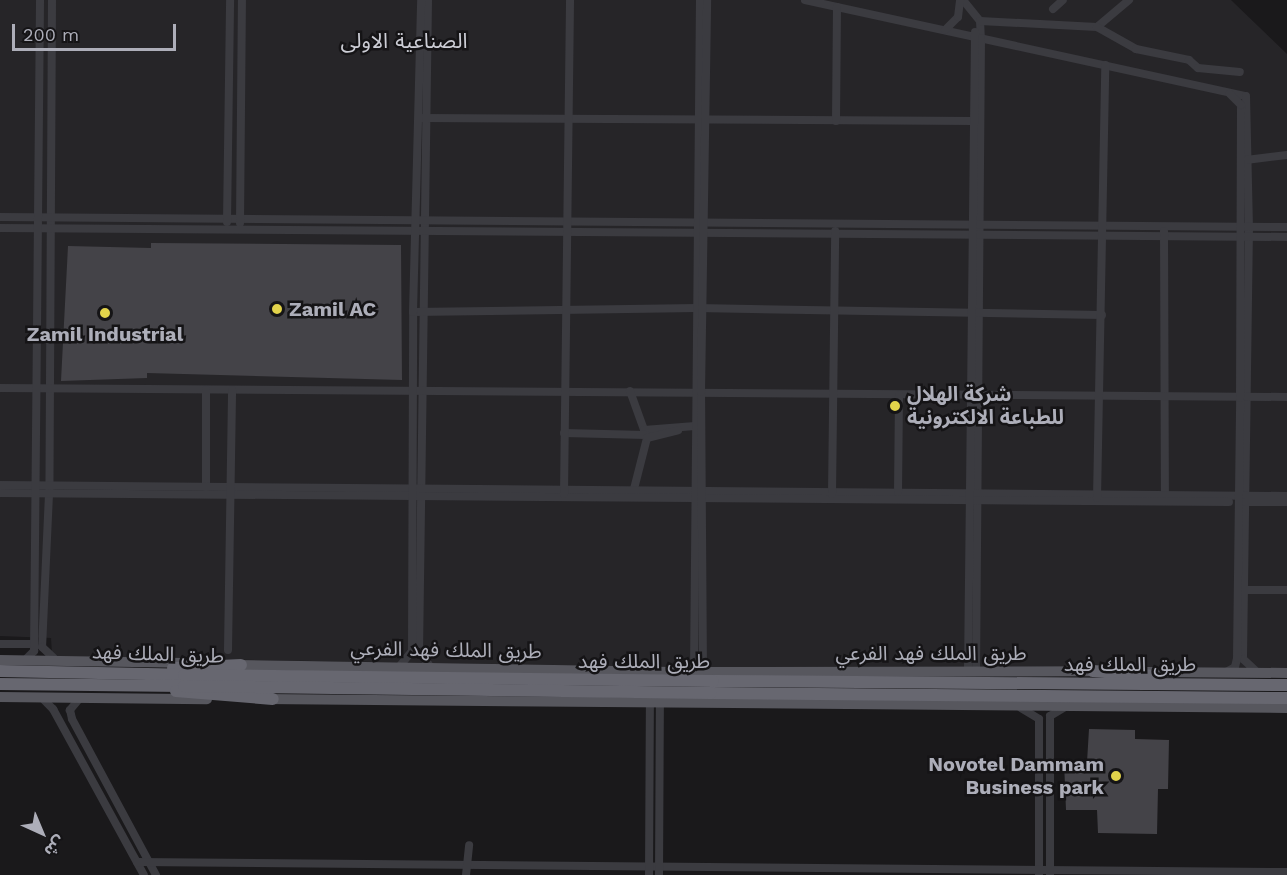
<!DOCTYPE html>
<meta charset="utf-8">
<style>
body{margin:0}
#map{position:relative;width:1287px;height:875px;overflow:hidden;background:#1a191b;font-family:"Work Sans","Noto Sans Arabic",sans-serif}
div>[style]{position:absolute}
.built>*{inset:0;background:#262528}
.building>*{inset:0;background:#444348}
.minor>*{height:8px;margin:-4px;padding:0 4px;transform-origin:4px;border-radius:4px;background:#3b3b40}
.major>*{height:10px;margin:-5px;padding:0 5px;transform-origin:5px;border-radius:5px;background:#57575e}
.highway>*{height:12px;margin:-6px;padding:0 6px;transform-origin:6px;border-radius:6px;background:#676770}
.highway-bridge>*{height:12px;margin:-6px;padding:0 6px;transform-origin:6px;border-radius:6px;background:#676770}
.dots>*{width:16px;height:16px;translate:-50% -50%;box-sizing:border-box;border:3px solid #151416;border-radius:50%}
span{translate:-50% -50%;white-space:nowrap;text-align:center;line-height:1.15;-webkit-text-stroke:5px #151416;paint-order:stroke}
.poi-label{font-size:20px;color:#adaeb9;font-weight:700}
.left{translate:0 -50%;text-align:left}
.right{translate:-100% -50%;text-align:right}
.street-label{font-size:20px;color:#adaeb9}
.neighbourhood-label{font-size:21px;color:#cdced6}
.north{position:absolute;left:12px;top:803px;width:60px;height:60px;-webkit-text-stroke:4px #151416;paint-order:stroke;rotate:136deg;font-size:16px;font-weight:700;line-height:24px;text-align:center;color:#adaeb9}
.north::after{content:'';display:block;margin:auto;width:21px;height:27px;background:#adaeb9;clip-path:polygon(50% 0,100% 100%,50% 72%,0 100%)}
.scale{position:absolute;left:12px;top:24px;width:164px;height:27px;box-sizing:border-box;border:3px solid #adaeb9;border-top:0;padding-left:8px;font-size:18px;line-height:21px;white-space:nowrap;color:#adaeb9;-webkit-text-stroke:4px #151416;paint-order:stroke}
</style>
<div id="map">
<div class="built">
<i style="clip-path:polygon(0 0,1231px 0,1287px 54px,1287px 669px,686px 667px,61px 657px,52px 654px,51px 638px,0 636px)"></i>
</div>
<div class="building">
<i style="clip-path:polygon(151px 243px,401px 245px,402px 380px,147px 373px,147px 378px,61px 381px,68px 246px,151px 248px)"></i>
<i style="clip-path:polygon(1089px 729px,1135px 730px,1135px 739px,1169px 740px,1168px 789px,1158px 789px,1157px 834px,1098px 833px,1097px 810px,1066px 810px,1064px 762px,1087px 762px)"></i>
</div>
<div class="minor">
<i style="left:52px;top:0;width:494px;rotate:90.3deg"></i>
<i style="left:49px;top:494px;width:153px;rotate:92.6deg"></i>
<i style="left:42px;top:647px;width:19px;rotate:43deg"></i>
<i style="left:428px;top:0;width:651px;rotate:90.79deg"></i>
<i style="left:419px;top:651px;width:22px;rotate:54deg"></i>
<i style="left:805px;top:0;width:451px;rotate:12.3deg"></i>
<i style="left:1246px;top:96px;width:131px;rotate:88.7deg"></i>
<i style="left:1249px;top:227px;width:432px;rotate:90.8deg"></i>
<i style="left:1243px;top:659px;width:18px;rotate:43deg"></i>
<i style="left:963px;top:0;width:27px;rotate:51deg"></i>
<i style="left:980px;top:21px;width:17px;rotate:87deg"></i>
<i style="left:981px;top:38px;width:633px;rotate:90.45deg"></i>
<i style="left:1053px;top:9px;width:13px;rotate:-42deg"></i>
<i style="left:980px;top:21px;width:117px;rotate:2.9deg"></i>
<i style="left:1097px;top:27px;width:42px;rotate:-40.2deg"></i>
<i style="left:1097px;top:27px;width:45px;rotate:29.4deg"></i>
<i style="left:1136px;top:49px;width:54px;rotate:11.7deg"></i>
<i style="left:1189px;top:60px;width:12px;rotate:42deg"></i>
<i style="left:1198px;top:68px;width:42px;rotate:5.4deg"></i>
<i style="left:945px;top:30px;width:18px;rotate:-45deg"></i>
<i style="left:958px;top:17px;width:17px;rotate:-83deg"></i>
<i style="left:423px;top:118px;width:551px;rotate:0.31deg"></i>
<i style="left:836px;top:121px;width:114px;rotate:-89.5deg"></i>
<i style="left:1246px;top:160px;width:41px;rotate:-7deg"></i>
<i style="left:0;top:217px;width:1287px;rotate:0.45deg"></i>
<i style="left:227px;top:222px;width:222px;rotate:-89.2deg"></i>
<i style="left:240px;top:223px;width:223px;rotate:-89.5deg"></i>
<i style="left:0;top:228px;width:1287px;rotate:0.4deg"></i>
<i style="left:1164px;top:231px;width:264px;rotate:89.8deg"></i>
<i style="left:413px;top:312px;width:284px;rotate:-0.8deg"></i>
<i style="left:697px;top:308px;width:405px;rotate:1deg"></i>
<i style="left:0;top:388px;width:1287px;rotate:0.4deg"></i>
<i style="left:206px;top:390px;width:97px;rotate:90deg"></i>
<i style="left:630px;top:391px;width:50px;rotate:70.1deg"></i>
<i style="left:647px;top:438px;width:53px;rotate:104.3deg"></i>
<i style="left:644px;top:430px;width:51px;rotate:-4.5deg"></i>
<i style="left:564px;top:433px;width:82px;rotate:1.4deg"></i>
<i style="left:647px;top:438px;width:32px;rotate:-14deg"></i>
<i style="left:0;top:485px;width:1287px;rotate:0.49deg"></i>
<i style="left:898px;top:492px;width:97px;rotate:-89.4deg"></i>
<i style="left:0;top:493px;width:1229px;rotate:0.42deg"></i>
<i style="left:564px;top:494px;width:494px;rotate:-89.3deg"></i>
<i style="left:832px;top:494px;width:263px;rotate:-89.3deg"></i>
<i style="left:1097px;top:498px;width:433px;rotate:-88.9deg"></i>
<i style="left:1245px;top:502px;width:42px"></i>
<i style="left:1242px;top:590px;width:45px"></i>
<i style="left:0;top:644px;width:34px"></i>
<i style="left:228px;top:650px;width:260px;rotate:-89.1deg"></i>
<i style="left:25px;top:660px;width:13px;rotate:-45deg"></i>
<i style="left:34px;top:651px;width:651px;rotate:-89.47deg"></i>
<i style="left:399px;top:667px;width:21px;rotate:-51deg"></i>
<i style="left:412px;top:651px;width:339px;rotate:-89.8deg"></i>
<i style="left:413px;top:312px;width:312px;rotate:-88.5deg"></i>
<i style="left:968px;top:671px;width:639px;rotate:-89.37deg"></i>
<i style="left:694px;top:672px;width:672px;rotate:-89.49deg"></i>
<i style="left:703px;top:672px;width:280px;rotate:-90.4deg"></i>
<i style="left:701px;top:392px;width:392px;rotate:-89.1deg"></i>
<i style="left:1226px;top:672px;width:10px;rotate:-29deg"></i>
<i style="left:1235px;top:667px;width:9px;rotate:-77deg"></i>
<i style="left:1237px;top:658px;width:260px;rotate:-89.3deg"></i>
<i style="left:1240px;top:398px;width:293px;rotate:-89.8deg"></i>
<i style="left:1241px;top:105px;width:16px;rotate:-135deg"></i>
<i style="left:42px;top:698px;width:16px;rotate:45deg"></i>
<i style="left:53px;top:709px;width:189px;rotate:61.3deg"></i>
<i style="left:80px;top:698px;width:16px;rotate:130deg"></i>
<i style="left:70px;top:710px;width:9px;rotate:77deg"></i>
<i style="left:72px;top:719px;width:177px;rotate:61.7deg"></i>
<i style="left:1021px;top:708px;width:21px;rotate:31deg"></i>
<i style="left:1039px;top:719px;width:156px;rotate:90deg"></i>
<i style="left:137px;top:862px;width:1150px;rotate:0.5deg"></i>
<i style="left:466px;top:875px;width:30px;rotate:-84deg"></i>
<i style="left:649px;top:875px;width:172px;rotate:-89.7deg"></i>
<i style="left:659px;top:875px;width:171px;rotate:-89.7deg"></i>
<i style="left:1050px;top:875px;width:159px;rotate:-90deg"></i>
<i style="left:1050px;top:716px;width:17px;rotate:-31deg"></i>
</div>
<div class="major">
<i style="left:0;top:660px;width:183px;rotate:0.9deg"></i>
<i style="left:235px;top:665px;width:459px;rotate:0.9deg"></i>
<i style="left:694px;top:672px;width:407px;rotate:-0.1deg"></i>
<i style="left:1146px;top:672px;width:141px;rotate:0.4deg"></i>
<i style="left:0;top:697px;width:207px;rotate:0.6deg"></i>
<i style="left:264px;top:699px;width:1023px;rotate:0.5deg"></i>
</div>
<div class="highway">
<i style="left:173px;top:668px;width:68px;rotate:-2.5deg"></i>
<i style="left:0;top:671px;width:184px;rotate:1.2deg"></i>
<i style="left:1093px;top:671px;width:61px;rotate:4.7deg"></i>
<i style="left:713px;top:681px;width:574px;rotate:0.4deg"></i>
<i style="left:0;top:684px;width:184px;rotate:0.6deg"></i>
<i style="left:176px;top:691px;width:97px;rotate:4.7deg"></i>
<i style="left:711px;top:693px;width:576px;rotate:0.5deg"></i>
</div>
<div class="highway-bridge">
<i style="left:184px;top:675px;width:529px;rotate:0.65deg"></i>
<i style="left:184px;top:686px;width:527px;rotate:0.76deg"></i>
</div>
<div class="dots">
<i style="left:277px;top:309px;background:#e2d34b"></i>
<i style="left:105px;top:313px;background:#e2d34b"></i>
<i style="left:895px;top:406px;background:#e2d34b"></i>
<i style="left:1116px;top:776px;background:#e2d34b"></i>
</div>
<div class="poi-label">
<span class="left" style="left:289px;top:309px">Zamil AC</span>
<span style="left:105px;top:334px">Zamil Industrial</span>
<span class="left" style="left:907px;top:406px">شركة الهلال<br>للطباعة الالكترونية</span>
<span class="right" style="left:1104px;top:776px">Novotel Dammam<br>Business park</span>
</div>
<div class="street-label">
<span style="left:446px;top:650px;rotate:1deg">طريق الملك فهد الفرعي</span>
<span style="left:931px;top:653px">طريق الملك فهد الفرعي</span>
<span style="left:158px;top:654px;rotate:2deg">طريق الملك فهد</span>
<span style="left:644px;top:661px">طريق الملك فهد</span>
<span style="left:1130px;top:664px">طريق الملك فهد</span>
</div>
<div class="neighbourhood-label">
<span style="left:404px;top:41px">الصناعية الاولى</span>
</div>
<div class="north">ش</div>
<div class="scale">200 m</div>
</div>
